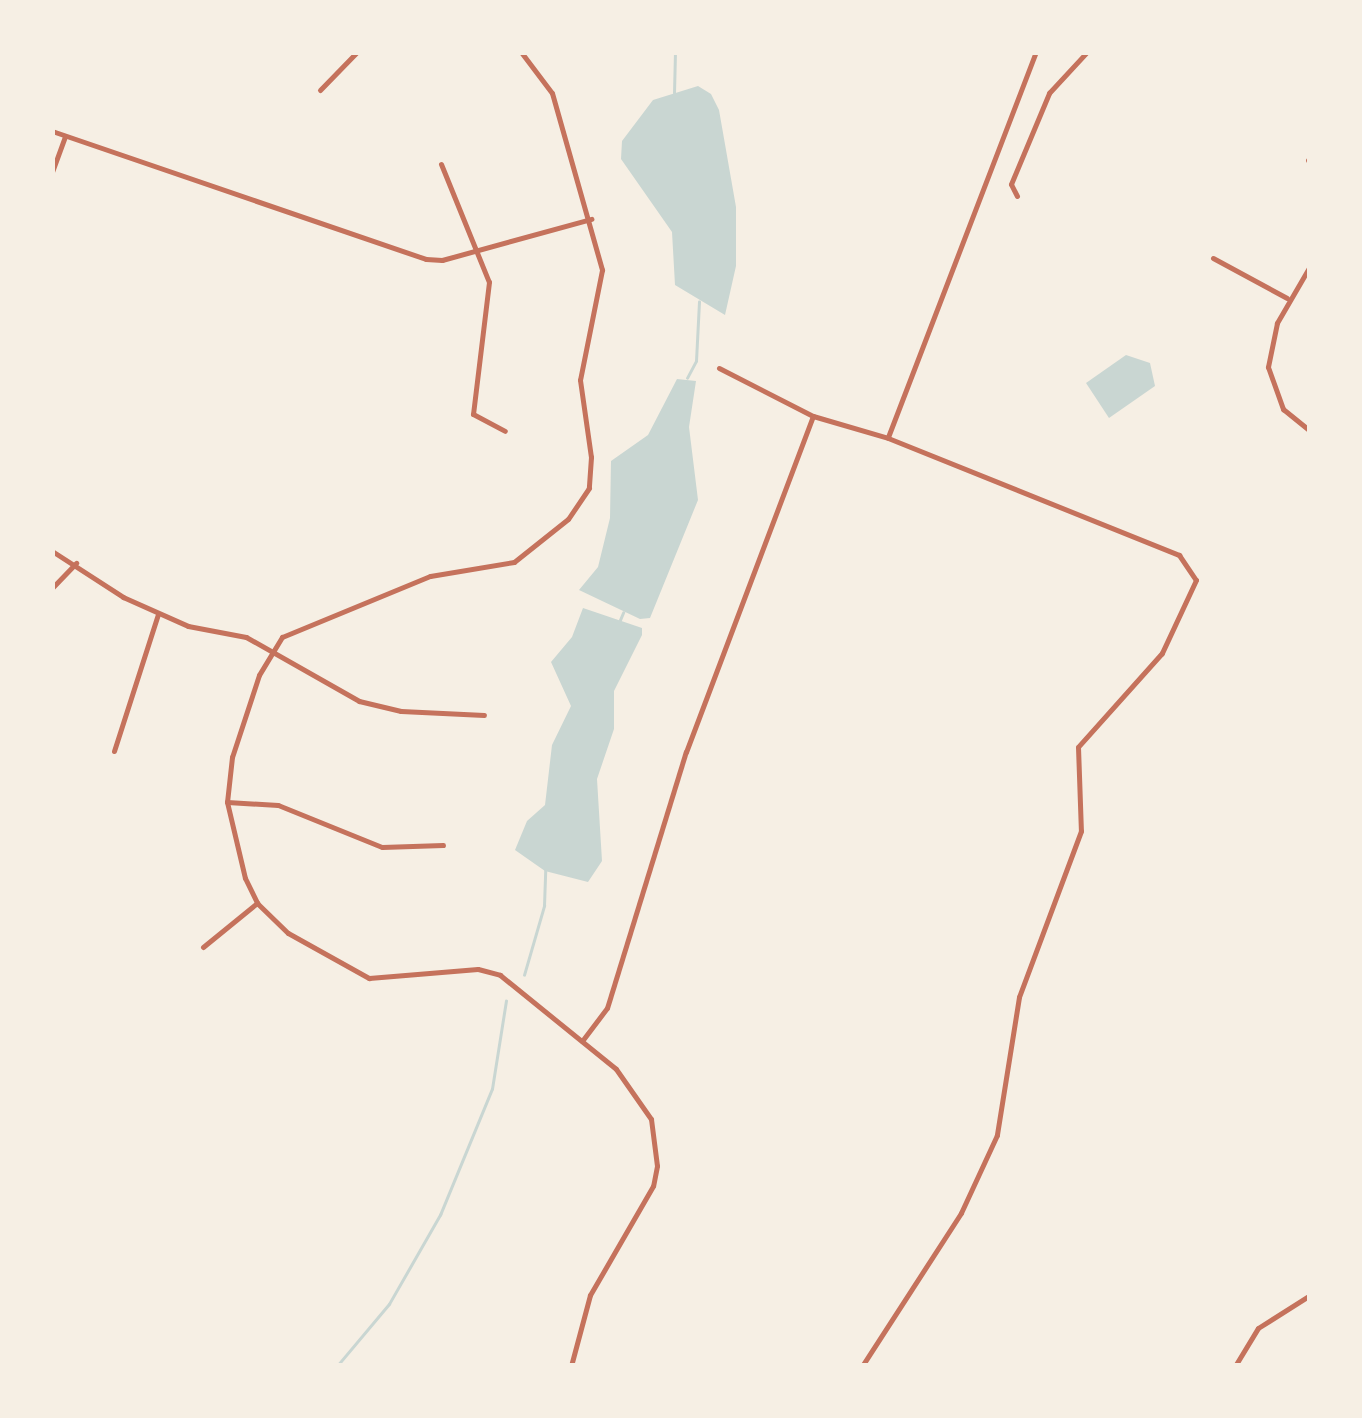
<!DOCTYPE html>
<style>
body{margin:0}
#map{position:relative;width:1362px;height:1418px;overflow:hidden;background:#f6efe4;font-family:"IBM Plex Serif",serif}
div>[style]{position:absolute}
.water>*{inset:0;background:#c9d6d2}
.stream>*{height:2.5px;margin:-1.25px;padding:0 1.25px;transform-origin:1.25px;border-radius:1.25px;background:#c9d6d2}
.minor>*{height:5px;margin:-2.5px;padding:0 2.5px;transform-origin:2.5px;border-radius:2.5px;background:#c5725c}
span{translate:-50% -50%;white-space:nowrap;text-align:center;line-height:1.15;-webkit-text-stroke:8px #f6efe4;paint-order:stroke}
.frame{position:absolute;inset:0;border:55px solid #f6efe4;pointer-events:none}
</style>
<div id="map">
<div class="water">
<i style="clip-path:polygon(698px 86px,711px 94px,719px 110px,736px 207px,736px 266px,725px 315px,675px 285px,672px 232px,621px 159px,622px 141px,653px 100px)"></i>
<i style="clip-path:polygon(1126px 355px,1150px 363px,1155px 386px,1109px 418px,1086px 383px)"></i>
<i style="clip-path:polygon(677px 379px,696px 381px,689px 427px,698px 500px,650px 618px,640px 619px,579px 590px,598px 567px,610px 518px,611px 461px,648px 435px)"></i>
<i style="clip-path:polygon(583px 608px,642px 628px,642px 635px,614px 691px,614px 729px,597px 779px,602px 861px,588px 882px,545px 871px,515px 850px,527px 821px,545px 805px,552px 745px,571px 706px,551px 662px,572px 637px)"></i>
</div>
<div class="stream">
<i style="left:674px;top:93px;width:41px;rotate:-88.6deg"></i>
<i style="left:687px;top:378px;width:19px;rotate:-62deg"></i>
<i style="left:696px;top:361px;width:59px;rotate:-87.1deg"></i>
<i style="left:620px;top:620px;width:8px;rotate:-67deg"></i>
<i style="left:524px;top:975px;width:72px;rotate:-73.8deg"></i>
<i style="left:544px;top:906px;width:35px;rotate:-88deg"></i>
<i style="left:337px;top:1366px;width:81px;rotate:-50deg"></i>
<i style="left:389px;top:1304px;width:103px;rotate:-60.2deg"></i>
<i style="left:440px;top:1215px;width:136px;rotate:-67.6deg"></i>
<i style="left:492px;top:1089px;width:89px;rotate:-81deg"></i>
</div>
<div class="minor">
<i style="left:521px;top:52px;width:51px;rotate:52.9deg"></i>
<i style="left:552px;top:93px;width:184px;rotate:74.2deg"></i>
<i style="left:602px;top:270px;width:112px;rotate:101.3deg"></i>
<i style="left:580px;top:380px;width:78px;rotate:81.9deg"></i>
<i style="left:591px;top:457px;width:31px;rotate:94deg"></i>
<i style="left:589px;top:488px;width:37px;rotate:124deg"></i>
<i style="left:568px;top:519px;width:69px;rotate:141.5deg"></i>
<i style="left:514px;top:562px;width:85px;rotate:170.5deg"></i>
<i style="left:430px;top:576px;width:160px;rotate:157.6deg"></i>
<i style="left:282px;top:637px;width:44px;rotate:121.2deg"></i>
<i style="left:259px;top:675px;width:86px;rotate:108.2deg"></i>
<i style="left:232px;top:757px;width:45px;rotate:96.3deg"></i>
<i style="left:227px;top:802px;width:78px;rotate:76.7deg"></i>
<i style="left:245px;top:878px;width:28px;rotate:64deg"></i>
<i style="left:257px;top:903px;width:43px;rotate:44.1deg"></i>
<i style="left:288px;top:933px;width:93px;rotate:29.1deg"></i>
<i style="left:369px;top:978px;width:109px;rotate:-4.7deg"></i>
<i style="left:478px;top:969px;width:23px;rotate:15deg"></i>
<i style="left:500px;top:975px;width:149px;rotate:39deg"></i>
<i style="left:616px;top:1069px;width:61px;rotate:55deg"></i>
<i style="left:651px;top:1119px;width:47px;rotate:82.7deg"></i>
<i style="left:657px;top:1166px;width:20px;rotate:101deg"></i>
<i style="left:653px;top:1186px;width:126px;rotate:120deg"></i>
<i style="left:590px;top:1295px;width:73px;rotate:105deg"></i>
<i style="left:320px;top:90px;width:53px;rotate:-45.8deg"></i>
<i style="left:52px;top:131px;width:395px;rotate:18.9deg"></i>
<i style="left:426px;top:259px;width:16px;rotate:4deg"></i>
<i style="left:442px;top:260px;width:155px;rotate:-15.4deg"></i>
<i style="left:1308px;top:160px;width:2px"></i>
<i style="left:441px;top:164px;width:127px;rotate:67.9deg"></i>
<i style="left:489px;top:282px;width:133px;rotate:96.9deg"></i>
<i style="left:473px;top:414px;width:36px;rotate:28deg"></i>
<i style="left:52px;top:172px;width:38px;rotate:-70deg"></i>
<i style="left:1017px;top:196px;width:13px;rotate:-117deg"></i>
<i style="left:1011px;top:184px;width:99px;rotate:-67.3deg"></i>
<i style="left:1049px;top:93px;width:56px;rotate:-47.2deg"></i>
<i style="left:1213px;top:258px;width:84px;rotate:28.4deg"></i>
<i style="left:1310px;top:266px;width:66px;rotate:120.1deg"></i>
<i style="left:1277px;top:323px;width:45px;rotate:101.6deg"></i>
<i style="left:1268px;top:367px;width:45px;rotate:70.3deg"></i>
<i style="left:1283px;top:409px;width:35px;rotate:39deg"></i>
<i style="left:719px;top:368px;width:106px;rotate:27.1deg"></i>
<i style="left:813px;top:416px;width:78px;rotate:16.3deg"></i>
<i style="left:888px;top:438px;width:314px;rotate:21.9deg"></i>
<i style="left:1179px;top:555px;width:30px;rotate:56deg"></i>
<i style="left:1196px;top:580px;width:81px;rotate:115deg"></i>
<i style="left:1162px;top:653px;width:126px;rotate:131.8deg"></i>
<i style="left:1078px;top:747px;width:84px;rotate:88deg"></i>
<i style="left:1081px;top:831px;width:177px;rotate:110.5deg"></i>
<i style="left:1019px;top:997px;width:140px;rotate:99.1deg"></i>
<i style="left:997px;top:1135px;width:86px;rotate:114.8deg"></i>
<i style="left:961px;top:1213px;width:182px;rotate:122.9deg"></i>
<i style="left:888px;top:437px;width:412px;rotate:-69deg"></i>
<i style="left:52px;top:551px;width:85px;rotate:32.9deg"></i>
<i style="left:123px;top:597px;width:71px;rotate:24deg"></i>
<i style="left:188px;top:626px;width:59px;rotate:10.7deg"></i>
<i style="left:246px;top:637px;width:130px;rotate:29.5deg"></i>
<i style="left:359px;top:701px;width:43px;rotate:13.4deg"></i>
<i style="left:401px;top:711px;width:83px;rotate:2.8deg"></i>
<i style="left:52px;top:588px;width:35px;rotate:-46deg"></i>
<i style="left:114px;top:751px;width:144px;rotate:-72.2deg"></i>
<i style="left:227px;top:802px;width:51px;rotate:3.4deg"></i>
<i style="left:278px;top:805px;width:112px;rotate:22deg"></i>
<i style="left:382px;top:847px;width:61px;rotate:-1.9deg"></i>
<i style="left:203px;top:947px;width:70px;rotate:-39.2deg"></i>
<i style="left:582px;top:1041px;width:41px;rotate:-52.9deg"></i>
<i style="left:607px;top:1008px;width:268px;rotate:-72.9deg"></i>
<i style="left:686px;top:752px;width:359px;rotate:-69.3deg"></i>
<i style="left:1235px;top:1366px;width:44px;rotate:-58.8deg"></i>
<i style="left:1258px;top:1328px;width:62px;rotate:-32.4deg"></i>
</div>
<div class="frame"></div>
</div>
